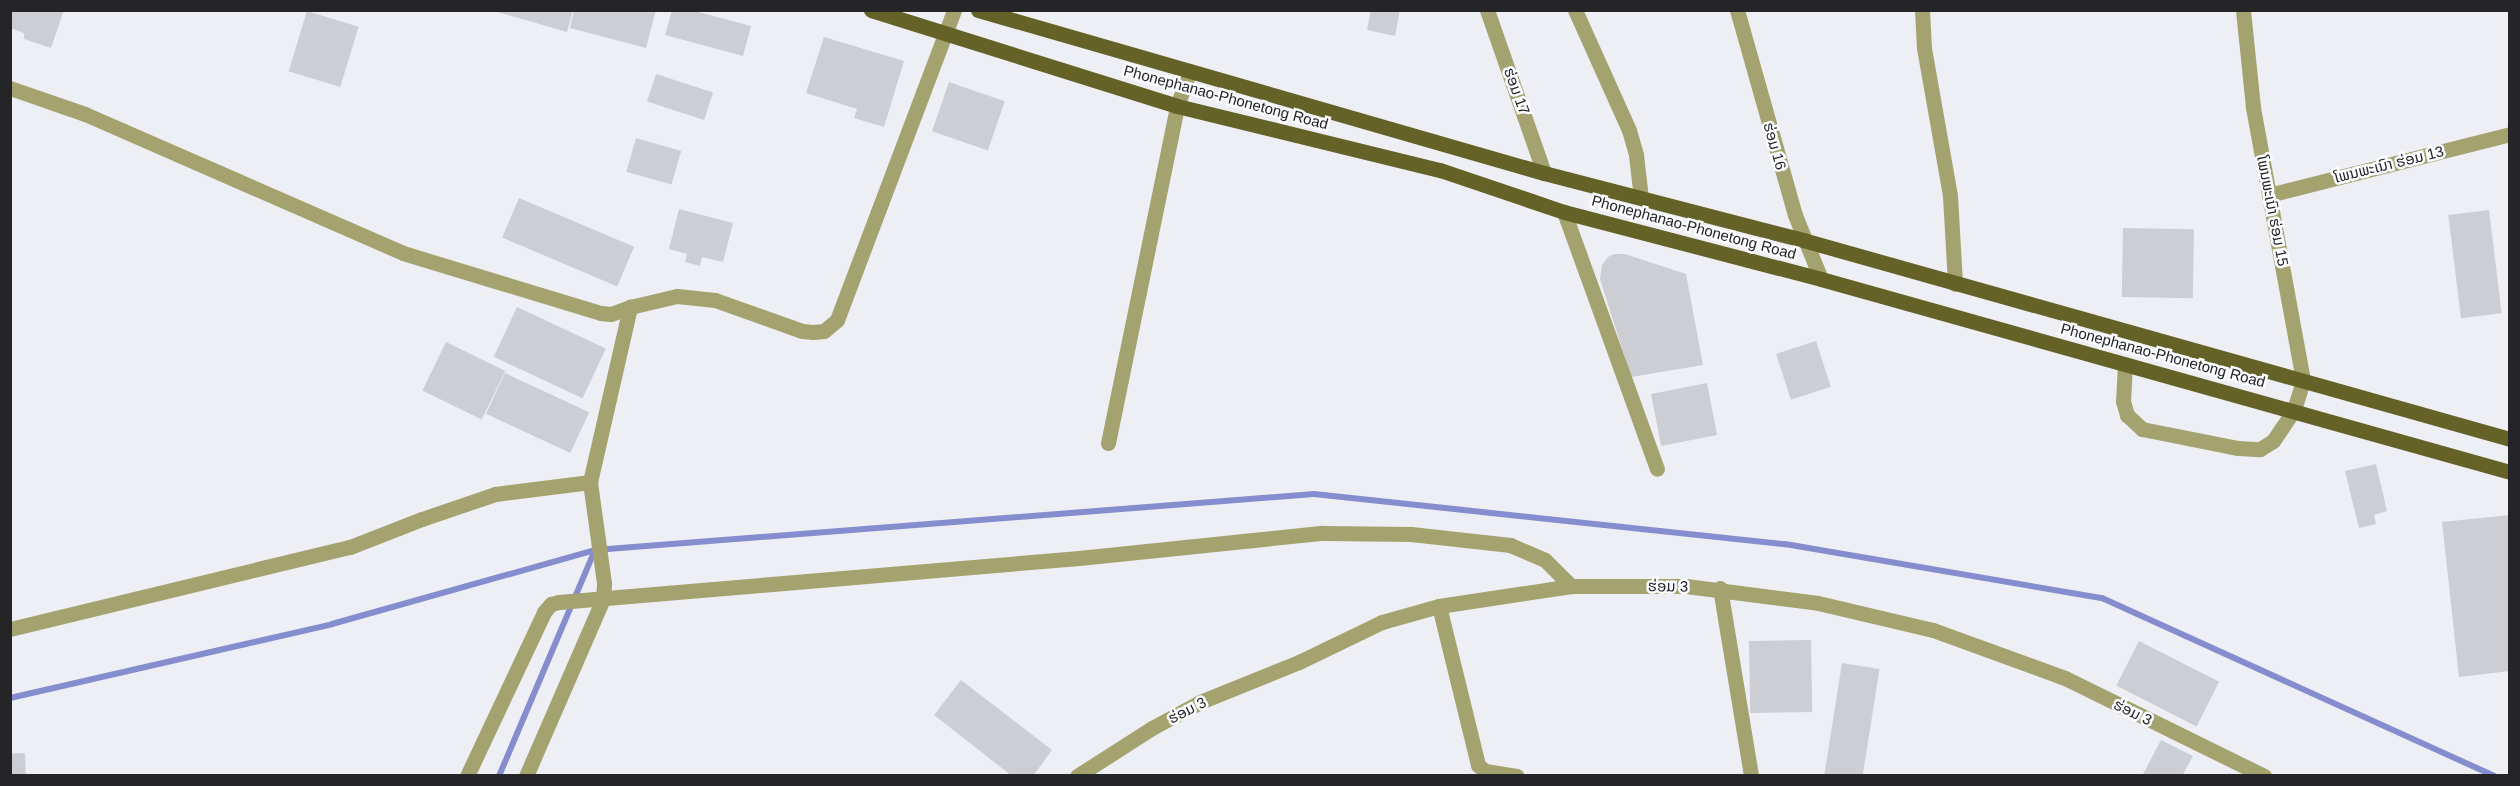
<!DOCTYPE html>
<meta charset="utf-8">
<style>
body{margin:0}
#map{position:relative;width:2520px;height:786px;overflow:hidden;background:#eeeff4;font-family:Arial,"Noto Sans Lao",sans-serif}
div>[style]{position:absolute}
.stream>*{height:6px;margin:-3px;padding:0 3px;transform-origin:3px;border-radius:3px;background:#858dcf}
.building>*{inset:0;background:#cdced3;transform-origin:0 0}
.minor>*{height:15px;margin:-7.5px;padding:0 7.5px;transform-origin:7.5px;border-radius:7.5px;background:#a4a36f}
.major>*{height:15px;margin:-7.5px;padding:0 7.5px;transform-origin:7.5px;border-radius:7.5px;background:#646226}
span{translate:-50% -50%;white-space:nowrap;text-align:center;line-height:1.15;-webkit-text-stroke:5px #fbfcff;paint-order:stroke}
.street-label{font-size:15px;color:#252527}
.frame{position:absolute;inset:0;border:12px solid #252527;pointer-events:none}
</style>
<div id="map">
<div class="stream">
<i style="left:10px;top:698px;width:330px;rotate:-12.9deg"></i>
<i style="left:332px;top:624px;width:273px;rotate:-15.7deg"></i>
<i style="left:595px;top:550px;width:721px;rotate:-4.45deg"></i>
<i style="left:1314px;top:494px;width:474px;rotate:6.1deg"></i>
<i style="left:1785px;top:544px;width:322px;rotate:9.7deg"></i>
<i style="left:2102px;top:598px;width:431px;rotate:24.4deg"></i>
<i style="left:499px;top:776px;width:246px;rotate:-67deg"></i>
</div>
<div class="building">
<i style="clip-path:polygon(10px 10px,64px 10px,51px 48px,24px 39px,24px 33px,10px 28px)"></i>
<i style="clip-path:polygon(491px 10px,573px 10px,567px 32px)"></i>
<i style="clip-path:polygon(574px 10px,656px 10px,646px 48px,570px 28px)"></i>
<i style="clip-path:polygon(672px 10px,691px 10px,751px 26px,743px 56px,665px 35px)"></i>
<i style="clip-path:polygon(1371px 10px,1400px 10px,1395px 36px,1367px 30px)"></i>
<i style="left:307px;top:11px;width:54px;height:63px;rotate:17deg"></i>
<i style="clip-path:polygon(824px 37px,904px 61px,884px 127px,854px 118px,857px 109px,806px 93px)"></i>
<i style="left:656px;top:74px;width:60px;height:29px;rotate:18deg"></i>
<i style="left:949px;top:82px;width:59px;height:52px;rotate:19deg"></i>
<i style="left:636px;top:138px;width:47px;height:35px;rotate:16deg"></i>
<i style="left:519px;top:198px;width:125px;height:43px;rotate:23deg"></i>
<i style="clip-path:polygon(679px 209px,733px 223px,723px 262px,702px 257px,700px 266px,685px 262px,687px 254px,669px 249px)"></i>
<i style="left:2489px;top:210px;width:104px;height:41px;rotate:83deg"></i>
<i style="left:2123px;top:228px;width:71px;height:69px;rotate:1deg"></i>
<i style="clip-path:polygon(1614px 254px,1625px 254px,1686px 274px,1703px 365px,1631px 377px,1600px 279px,1602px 265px,1608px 257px)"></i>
<i style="left:517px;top:307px;width:98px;height:55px;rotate:25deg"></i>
<i style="left:1816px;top:341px;width:48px;height:42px;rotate:72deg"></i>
<i style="left:446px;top:342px;width:66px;height:54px;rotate:26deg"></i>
<i style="left:505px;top:373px;width:93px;height:45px;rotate:25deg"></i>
<i style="left:1707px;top:383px;width:53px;height:57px;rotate:79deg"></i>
<i style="clip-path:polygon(2376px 464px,2387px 511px,2374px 515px,2376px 524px,2359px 528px,2345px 471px)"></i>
<i style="clip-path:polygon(2510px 515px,2510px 671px,2459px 677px,2442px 522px)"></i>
<i style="left:1811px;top:640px;width:72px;height:62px;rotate:89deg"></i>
<i style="left:2139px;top:641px;width:90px;height:50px;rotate:27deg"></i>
<i style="left:1842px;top:663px;width:38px;height:114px;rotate:9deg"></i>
<i style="clip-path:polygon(961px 680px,1052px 750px,1033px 776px,1012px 776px,934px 715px)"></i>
<i style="clip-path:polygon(2161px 740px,2193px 756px,2182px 776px,2142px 776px)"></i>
<i style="left:25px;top:753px;width:23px;height:15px;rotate:88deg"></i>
</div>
<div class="minor">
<i style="left:1487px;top:10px;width:173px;rotate:70.7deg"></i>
<i style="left:1575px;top:10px;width:132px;rotate:65.8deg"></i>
<i style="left:1629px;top:130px;width:26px;rotate:74deg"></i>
<i style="left:1636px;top:155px;width:43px;rotate:83.4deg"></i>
<i style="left:1737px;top:10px;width:213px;rotate:74.2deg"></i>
<i style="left:1795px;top:215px;width:69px;rotate:67.9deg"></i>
<i style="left:1922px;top:10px;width:38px;rotate:87deg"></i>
<i style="left:1924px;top:48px;width:150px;rotate:80deg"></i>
<i style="left:1950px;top:196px;width:88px;rotate:86.7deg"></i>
<i style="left:10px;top:88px;width:79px;rotate:19.1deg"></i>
<i style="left:85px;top:114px;width:347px;rotate:23.6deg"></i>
<i style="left:403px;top:253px;width:207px;rotate:16.9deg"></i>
<i style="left:601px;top:313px;width:10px;rotate:6deg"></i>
<i style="left:611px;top:314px;width:20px;rotate:-20deg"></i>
<i style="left:630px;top:307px;width:48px;rotate:-13.2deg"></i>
<i style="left:677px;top:296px;width:38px;rotate:6deg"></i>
<i style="left:715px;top:300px;width:92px;rotate:19.6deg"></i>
<i style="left:802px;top:331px;width:11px;rotate:5deg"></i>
<i style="left:813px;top:332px;width:11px;rotate:-5deg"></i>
<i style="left:824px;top:331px;width:17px;rotate:-40deg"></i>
<i style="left:837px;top:320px;width:331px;rotate:-69.3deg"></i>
<i style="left:2269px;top:195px;width:249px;rotate:-14.2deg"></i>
<i style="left:1564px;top:212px;width:273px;rotate:70.1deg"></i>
<i style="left:2125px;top:364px;width:37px;rotate:93deg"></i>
<i style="left:2123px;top:401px;width:15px;rotate:74deg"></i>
<i style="left:2127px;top:415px;width:21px;rotate:43deg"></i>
<i style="left:2142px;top:429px;width:98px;rotate:11.2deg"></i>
<i style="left:2238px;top:448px;width:22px;rotate:3deg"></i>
<i style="left:2260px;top:449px;width:15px;rotate:-32deg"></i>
<i style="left:2273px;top:441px;width:37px;rotate:-56deg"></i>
<i style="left:2294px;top:410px;width:31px;rotate:-73deg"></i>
<i style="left:2303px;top:380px;width:278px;rotate:-100.4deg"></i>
<i style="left:2253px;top:107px;width:98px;rotate:-95.9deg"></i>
<i style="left:1108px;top:443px;width:344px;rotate:-78.4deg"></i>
<i style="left:1177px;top:106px;width:37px;rotate:-70deg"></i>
<i style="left:1720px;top:588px;width:191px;rotate:80.6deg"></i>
<i style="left:1439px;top:606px;width:164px;rotate:76.2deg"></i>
<i style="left:1478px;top:765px;width:9px;rotate:41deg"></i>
<i style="left:1485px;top:771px;width:32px;rotate:9deg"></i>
<i style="left:10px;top:629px;width:350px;rotate:-13.6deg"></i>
<i style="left:350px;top:547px;width:77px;rotate:-21.3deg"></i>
<i style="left:422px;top:519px;width:77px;rotate:-18.9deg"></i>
<i style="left:495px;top:494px;width:96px;rotate:-7.2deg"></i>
<i style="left:467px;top:776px;width:181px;rotate:-64.8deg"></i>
<i style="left:544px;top:612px;width:11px;rotate:-49deg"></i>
<i style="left:551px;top:604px;width:8px;rotate:-14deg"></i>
<i style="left:559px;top:602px;width:522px;rotate:-4.84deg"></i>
<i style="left:1079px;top:558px;width:245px;rotate:-5.9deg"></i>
<i style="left:1323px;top:533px;width:88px;rotate:0.7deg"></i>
<i style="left:1411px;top:534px;width:100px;rotate:6.3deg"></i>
<i style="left:1510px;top:545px;width:38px;rotate:23deg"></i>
<i style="left:1545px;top:560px;width:37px;rotate:45deg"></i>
<i style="left:526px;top:776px;width:193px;rotate:-66.5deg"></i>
<i style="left:603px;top:599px;width:16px;rotate:-86deg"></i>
<i style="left:604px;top:583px;width:102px;rotate:-97.9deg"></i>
<i style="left:590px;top:482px;width:180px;rotate:-77.1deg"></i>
<i style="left:1077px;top:776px;width:89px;rotate:-32.6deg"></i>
<i style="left:1152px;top:728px;width:55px;rotate:-28.4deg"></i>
<i style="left:1200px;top:702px;width:107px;rotate:-22deg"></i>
<i style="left:1299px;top:662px;width:92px;rotate:-25.7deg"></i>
<i style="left:1382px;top:622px;width:59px;rotate:-15.7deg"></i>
<i style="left:1439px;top:606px;width:134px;rotate:-8.6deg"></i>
<i style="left:1571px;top:586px;width:115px"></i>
<i style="left:1686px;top:586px;width:133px;rotate:7.3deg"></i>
<i style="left:1818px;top:603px;width:118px;rotate:13.2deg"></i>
<i style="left:1933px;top:630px;width:140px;rotate:20deg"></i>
<i style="left:2065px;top:678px;width:222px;rotate:26.2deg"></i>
</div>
<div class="major">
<i style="left:871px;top:10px;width:321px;rotate:17.4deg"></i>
<i style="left:1177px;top:106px;width:271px;rotate:13.7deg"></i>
<i style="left:1440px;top:170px;width:131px;rotate:18.7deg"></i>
<i style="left:1564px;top:212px;width:266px;rotate:14.6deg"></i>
<i style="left:1821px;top:279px;width:716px;rotate:15.65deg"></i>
<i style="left:978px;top:10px;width:589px;rotate:16.07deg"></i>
<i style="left:1544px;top:173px;width:268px;rotate:14.5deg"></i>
<i style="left:1803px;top:240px;width:734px;rotate:15.72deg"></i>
</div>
<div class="street-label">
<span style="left:1517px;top:91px;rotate:70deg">ຮ່ອມ 17</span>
<span style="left:1226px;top:97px;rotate:15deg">Phonephanao-Phonetong Road</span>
<span style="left:1775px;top:146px;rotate:74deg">ຮ່ອມ 16</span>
<span style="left:2389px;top:164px;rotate:-14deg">ໂພນພະເນົາ ຮ່ອມ 13</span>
<span style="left:2273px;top:211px;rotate:79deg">ໂພນພະເນົາ ຮ່ອມ 15</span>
<span style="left:1694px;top:227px;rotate:15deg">Phonephanao-Phonetong Road</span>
<span style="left:2163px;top:355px;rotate:15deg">Phonephanao-Phonetong Road</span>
<span style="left:1668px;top:586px;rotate:1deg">ຮ່ອມ 3</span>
<span style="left:1187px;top:710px;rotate:-27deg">ຮ່ອມ 3</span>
<span style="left:2133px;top:712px;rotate:26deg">ຮ່ອມ 3</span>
</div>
<div class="frame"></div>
</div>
